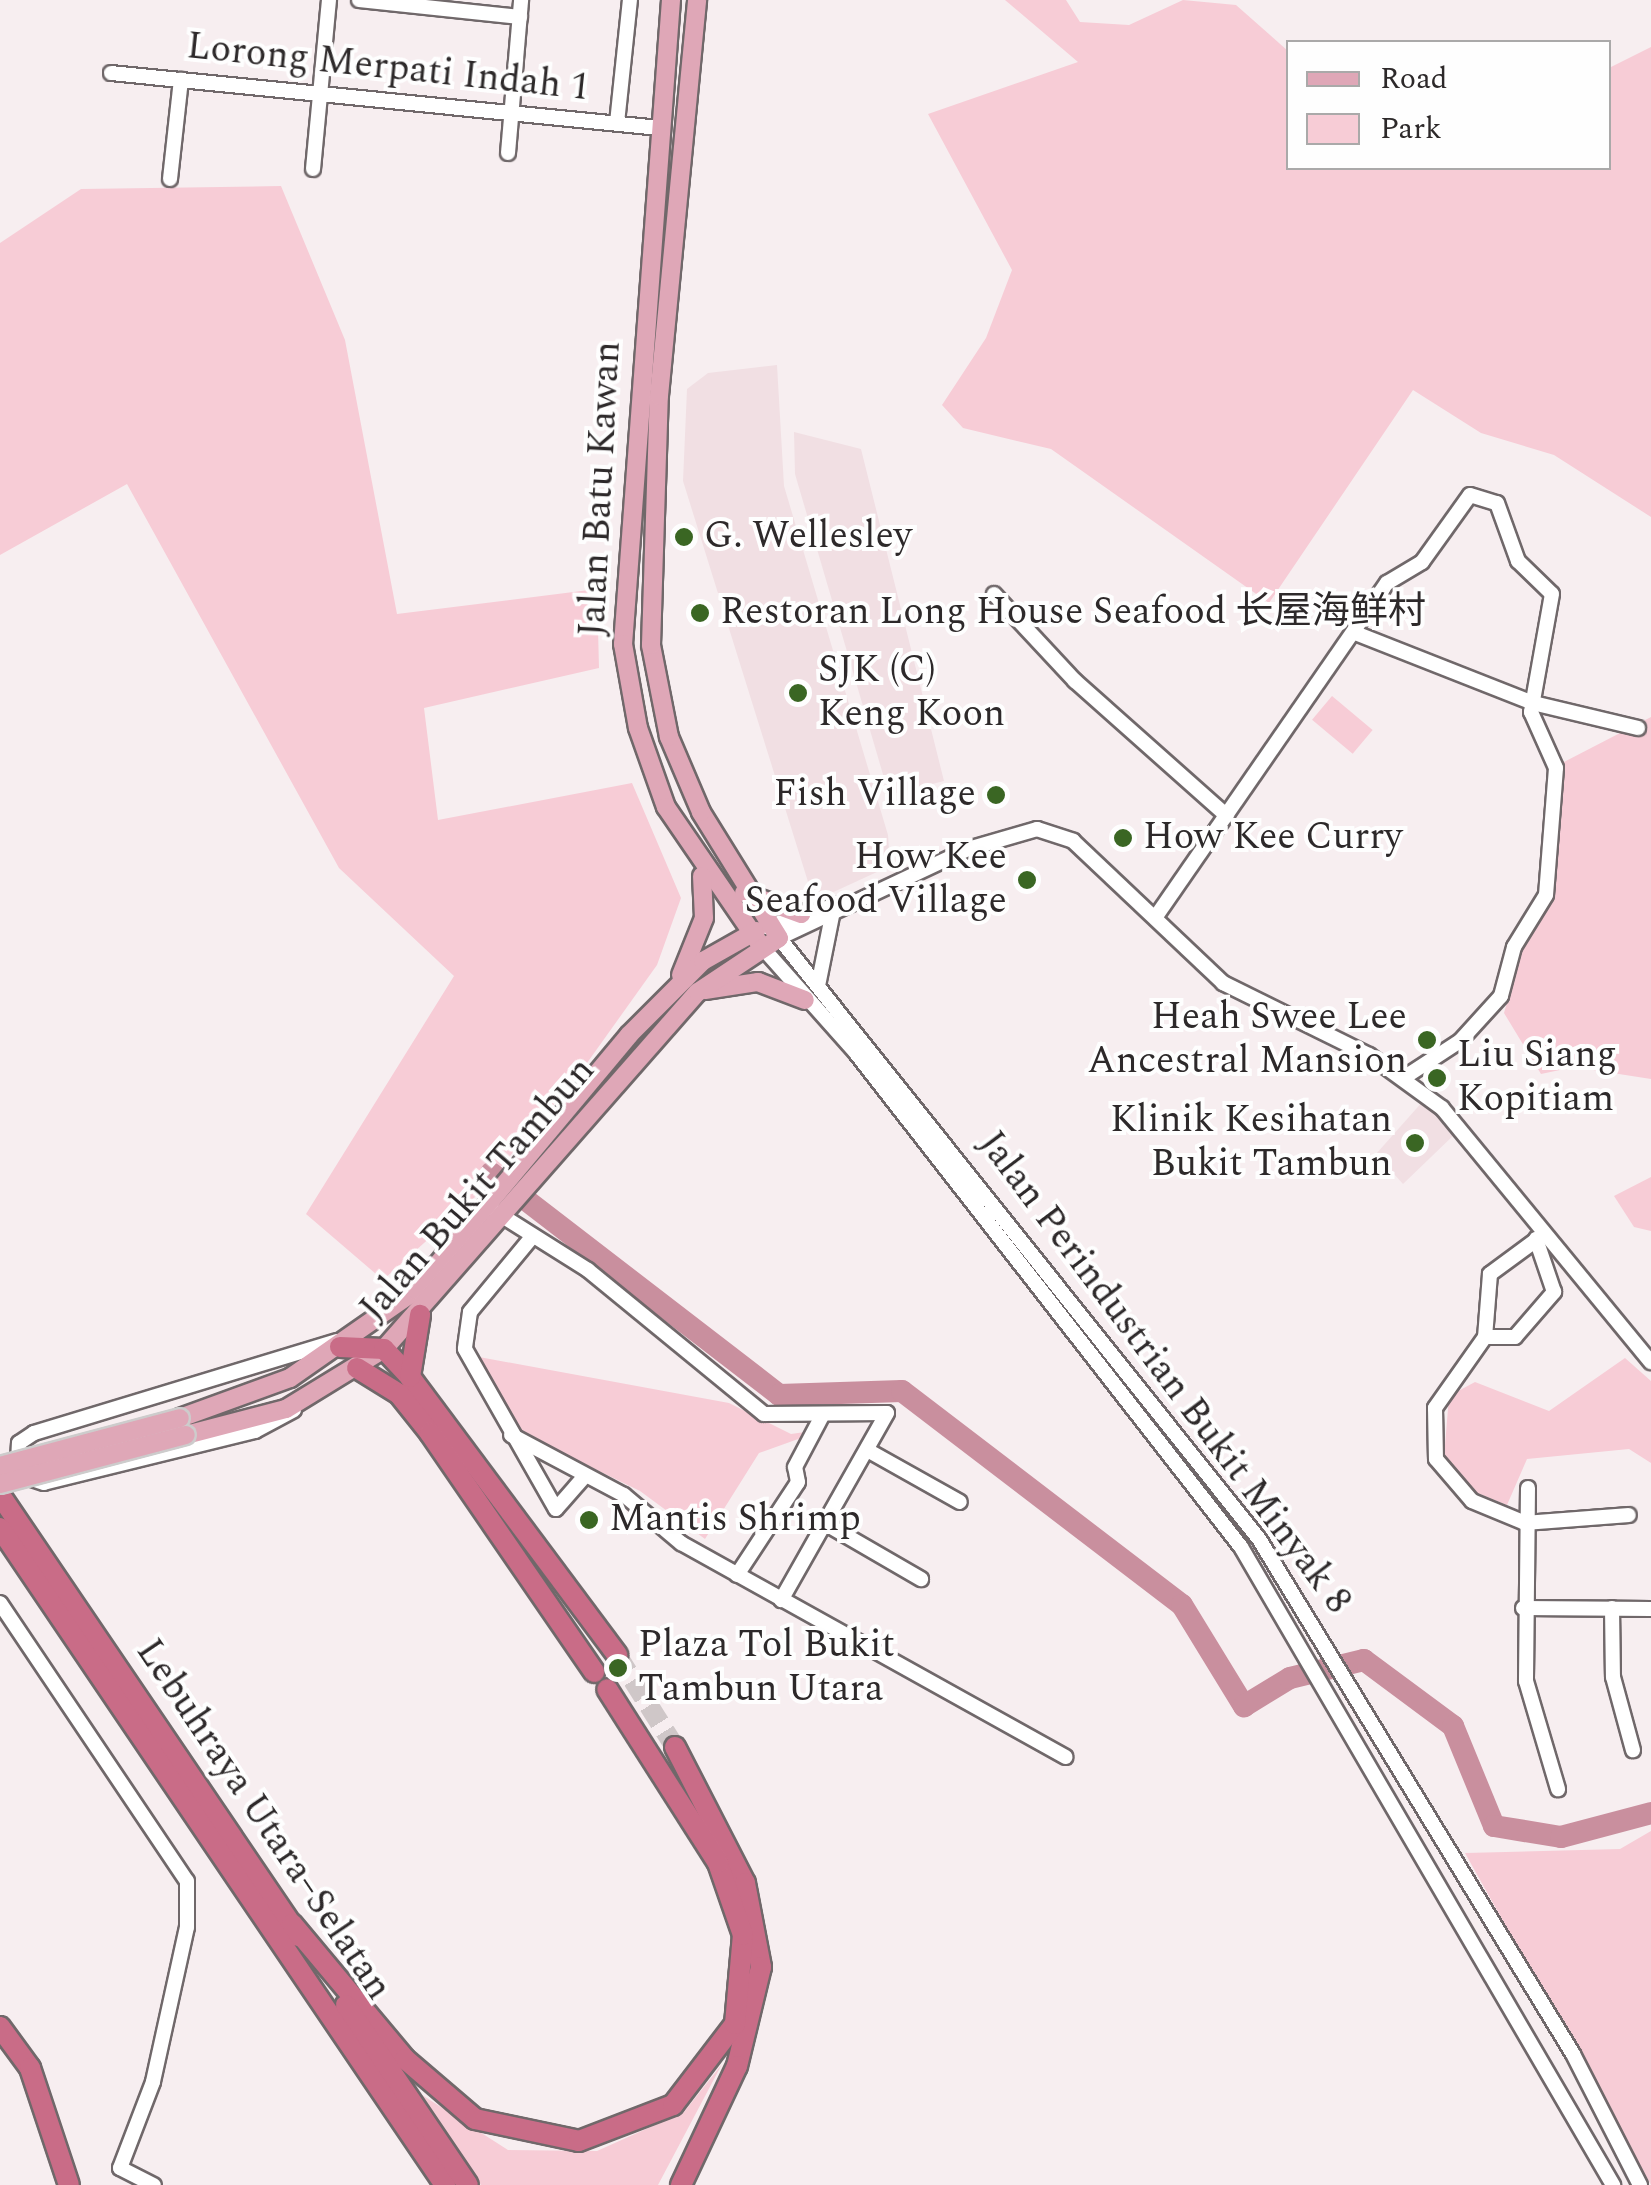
<!DOCTYPE html>
<meta charset="utf-8">
<style>
body{margin:0}
#map{position:relative;width:1651px;height:2185px;overflow:hidden;background:#f7eef0;font-family:Spectral,"Noto Sans SC",serif}
div>[style]{position:absolute}
.built>*{inset:0;background:#f1dfe3}
.green>*{inset:0;background:#f7ccd6;transform-origin:0 0}
.river>*{height:22px;margin:-11px;padding:0 11px;transform-origin:11px;border-radius:11px;background:#c98f9e}
.highway-tunnel>*{height:20px;margin-top:-10px;transform-origin:0;background:repeating-linear-gradient(90deg,#cfc7c8 0 20px,transparent 0 30px)}
.roads{filter:drop-shadow(2px 0 #70686a) drop-shadow(-2px 0 #70686a) drop-shadow(0 2px #70686a) drop-shadow(0 -2px #70686a)}
.minor>*{height:14px;margin:-7px;padding:0 7px;transform-origin:7px;border-radius:7px;background:#fff}
.major>*{height:18px;margin:-9px;padding:0 9px;transform-origin:9px;border-radius:9px;background:#dfa7b7}
.highway>*{height:20px;margin:-10px;padding:0 10px;transform-origin:10px;border-radius:10px;background:#c96c87}
.bridges{filter:drop-shadow(2px 0 #cdcccc) drop-shadow(-2px 0 #cdcccc) drop-shadow(0 2px #cdcccc) drop-shadow(0 -2px #cdcccc)}
.major-bridge>*{height:18px;margin:-9px;padding:0 9px;transform-origin:9px;border-radius:9px;background:#dfa7b7}
.dots>*{width:28px;height:28px;translate:-50% -50%;box-sizing:border-box;border:5px solid #fefefe;border-radius:50%}
span{translate:-50% -50%;white-space:nowrap;text-align:center;line-height:1.15;-webkit-text-stroke:8px #fefefe;paint-order:stroke}
.street-label{font-size:38px;color:#2d292a}
.poi-label{font-size:38px;color:#2d292a}
.left{translate:0 -50%;text-align:left}
.right{translate:-100% -50%;text-align:right}
.legend{position:absolute;left:1286px;top:40px;width:325px;height:130px;box-sizing:border-box;background:#fefefe;border:2px solid #aaa9a9;margin:0;padding:12px 18px;list-style:none;font-size:30px;color:#2d292a}
.legend li{display:flex;align-items:center;gap:20px;height:50px}
.legend b{width:50px;border:2px solid #aaa9a9}
</style>
<div id="map">
<div class="built">
<i style="clip-path:polygon(777px 365px,784px 486px,888px 835px,890px 866px,814px 901px,683px 481px,687px 389px,708px 373px)"></i>
<i style="clip-path:polygon(794px 432px,861px 449px,944px 781px,889px 795px,795px 474px)"></i>
<i style="clip-path:polygon(1424px 1100px,1457px 1132px,1403px 1184px,1376px 1154px)"></i>
</div>
<div class="green">
<i style="clip-path:polygon(1005px 0,1066px 0,1080px 22px,1129px 25px,1183px 0,1236px 5px,1288px 51px,1288px 168px,1608px 168px,1609px 68px,1651px 47px,1651px 517px,1554px 455px,1481px 433px,1413px 390px,1269px 603px,1051px 449px,963px 428px,942px 405px,986px 338px,1012px 270px,928px 114px,1078px 62px)"></i>
<i style="clip-path:polygon(281px 186px,345px 340px,397px 614px,597px 589px,599px 668px,424px 708px,438px 820px,632px 783px,681px 898px,657px 965px,577px 1077px,475px 1197px,383px 1280px,306px 1214px,454px 976px,339px 868px,127px 484px,0 555px,0 243px,81px 189px)"></i>
<i style="left:1332px;top:696px;width:53px;height:31px;rotate:40deg"></i>
<i style="clip-path:polygon(1651px 717px,1651px 1079px,1574px 1067px,1541px 1074px,1504px 1013px,1525px 938px,1551px 904px,1562px 763px)"></i>
<i style="clip-path:polygon(1651px 1177px,1651px 1231px,1634px 1227px,1614px 1196px)"></i>
<i style="clip-path:polygon(479px 1357px,729px 1403px,791px 1434px,826px 1429px,759px 1453px,705px 1539px,640px 1491px,519px 1432px)"></i>
<i style="clip-path:polygon(1625px 1358px,1651px 1381px,1651px 1463px,1629px 1449px,1527px 1459px,1507px 1505px,1462px 1487px,1444px 1458px,1449px 1396px,1475px 1382px,1549px 1411px)"></i>
<i style="clip-path:polygon(1651px 1831px,1651px 2185px,1465px 1853px,1620px 1849px)"></i>
<i style="clip-path:polygon(722px 2064px,658px 2185px,481px 2185px,419px 2093px,508px 2150px,597px 2151px,684px 2112px)"></i>
</div>
<div class="river">
<i style="left:491px;top:1173px;width:364px;rotate:37.6deg"></i>
<i style="left:779px;top:1395px;width:123px;rotate:-1.9deg"></i>
<i style="left:902px;top:1391px;width:352px;rotate:37.4deg"></i>
<i style="left:1182px;top:1605px;width:119px;rotate:58.5deg"></i>
<i style="left:1244px;top:1706px;width:54px;rotate:-31.3deg"></i>
<i style="left:1290px;top:1678px;width:76px;rotate:-13.7deg"></i>
<i style="left:1364px;top:1660px;width:111px;rotate:36.6deg"></i>
<i style="left:1453px;top:1726px;width:108px;rotate:67.7deg"></i>
<i style="left:1494px;top:1826px;width:68px;rotate:9.3deg"></i>
<i style="left:1561px;top:1837px;width:93px;rotate:-14.9deg"></i>
</div>
<div class="highway-tunnel">
<i style="left:617px;top:1655px;width:109px;rotate:57.8deg"></i>
</div>
<div class="roads">
<div class="minor">
<i style="left:359px;top:0;width:162px;rotate:6deg"></i>
<i style="left:111px;top:73px;width:551px;rotate:5.73deg"></i>
<i style="left:617px;top:123px;width:124px;rotate:-84deg"></i>
<i style="left:508px;top:153px;width:154px;rotate:-85.1deg"></i>
<i style="left:313px;top:169px;width:170px;rotate:-84.6deg"></i>
<i style="left:170px;top:179px;width:100px;rotate:-83.7deg"></i>
<i style="left:994px;top:594px;width:119px;rotate:47deg"></i>
<i style="left:1075px;top:681px;width:203px;rotate:41.6deg"></i>
<i style="left:1358px;top:634px;width:188px;rotate:21.5deg"></i>
<i style="left:1533px;top:703px;width:108px;rotate:13.4deg"></i>
<i style="left:1157px;top:915px;width:404px;rotate:-55.3deg"></i>
<i style="left:1387px;top:583px;width:41px;rotate:-31deg"></i>
<i style="left:1422px;top:562px;width:82px;rotate:-54.4deg"></i>
<i style="left:1470px;top:495px;width:28px;rotate:17deg"></i>
<i style="left:1497px;top:503px;width:62px;rotate:70.1deg"></i>
<i style="left:1518px;top:561px;width:47px;rotate:44.1deg"></i>
<i style="left:1552px;top:594px;width:120px;rotate:100.1deg"></i>
<i style="left:1531px;top:712px;width:61px;rotate:65.9deg"></i>
<i style="left:1556px;top:768px;width:127px;rotate:94.5deg"></i>
<i style="left:1546px;top:895px;width:61px;rotate:121.6deg"></i>
<i style="left:1514px;top:947px;width:51px;rotate:104.9deg"></i>
<i style="left:1501px;top:996px;width:61px;rotate:132.3deg"></i>
<i style="left:1460px;top:1041px;width:66px;rotate:146.8deg"></i>
<i style="left:766px;top:927px;width:84px;rotate:-17.4deg"></i>
<i style="left:762px;top:947px;width:142px;rotate:48.4deg"></i>
<i style="left:856px;top:1053px;width:626px;rotate:52.07deg"></i>
<i style="left:1241px;top:1547px;width:739px;rotate:59.75deg"></i>
<i style="left:818px;top:986px;width:71px;rotate:-78.7deg"></i>
<i style="left:496px;top:1212px;width:109px;rotate:32.2deg"></i>
<i style="left:588px;top:1270px;width:227px;rotate:39.3deg"></i>
<i style="left:764px;top:1414px;width:123px;rotate:-0.5deg"></i>
<i style="left:887px;top:1413px;width:215px;rotate:119.5deg"></i>
<i style="left:1543px;top:1235px;width:66px;rotate:143.7deg"></i>
<i style="left:1490px;top:1274px;width:63px;rotate:94.5deg"></i>
<i style="left:1485px;top:1337px;width:87px;rotate:125.2deg"></i>
<i style="left:1435px;top:1408px;width:51px;rotate:88.9deg"></i>
<i style="left:1436px;top:1459px;width:55px;rotate:49.4deg"></i>
<i style="left:1472px;top:1501px;width:57px;rotate:22.5deg"></i>
<i style="left:1525px;top:1523px;width:104px;rotate:-4.4deg"></i>
<i style="left:532px;top:1237px;width:97px;rotate:129.6deg"></i>
<i style="left:470px;top:1312px;width:37px;rotate:98deg"></i>
<i style="left:465px;top:1349px;width:184px;rotate:60.4deg"></i>
<i style="left:556px;top:1509px;width:43px;rotate:-48.8deg"></i>
<i style="left:1485px;top:1337px;width:30px"></i>
<i style="left:1515px;top:1337px;width:60px;rotate:-49.1deg"></i>
<i style="left:1554px;top:1292px;width:56px;rotate:-108.8deg"></i>
<i style="left:294px;top:1410px;width:44px;rotate:151.7deg"></i>
<i style="left:255px;top:1431px;width:217px;rotate:166.2deg"></i>
<i style="left:44px;top:1483px;width:22px;rotate:-162deg"></i>
<i style="left:23px;top:1476px;width:16px;rotate:-108deg"></i>
<i style="left:18px;top:1461px;width:18px;rotate:-87deg"></i>
<i style="left:19px;top:1443px;width:18px;rotate:-34deg"></i>
<i style="left:34px;top:1433px;width:316px;rotate:-16.9deg"></i>
<i style="left:511px;top:1435px;width:128px;rotate:28deg"></i>
<i style="left:624px;top:1495px;width:75px;rotate:40.1deg"></i>
<i style="left:681px;top:1543px;width:440px;rotate:29.1deg"></i>
<i style="left:869px;top:1451px;width:104px;rotate:29.3deg"></i>
<i style="left:1528px;top:1488px;width:193px;rotate:90.6deg"></i>
<i style="left:1526px;top:1681px;width:113px;rotate:73.5deg"></i>
<i style="left:826px;top:1524px;width:110px;rotate:30.1deg"></i>
<i style="left:737px;top:1575px;width:111px;rotate:-56.7deg"></i>
<i style="left:798px;top:1482px;width:15px;rotate:-101deg"></i>
<i style="left:795px;top:1467px;width:58px;rotate:-62.1deg"></i>
<i style="left:0;top:1603px;width:335px;rotate:56.1deg"></i>
<i style="left:187px;top:1881px;width:46px;rotate:90deg"></i>
<i style="left:187px;top:1927px;width:159px;rotate:102.4deg"></i>
<i style="left:153px;top:2082px;width:92px;rotate:111deg"></i>
<i style="left:120px;top:2168px;width:38px;rotate:27deg"></i>
<i style="left:1523px;top:1608px;width:128px;rotate:0.4deg"></i>
<i style="left:1612px;top:1608px;width:69px;rotate:89.2deg"></i>
<i style="left:1613px;top:1677px;width:76px;rotate:74.7deg"></i>
<i style="left:1640px;top:2185px;width:147px;rotate:-117.1deg"></i>
<i style="left:1573px;top:2054px;width:603px;rotate:-121.37deg"></i>
<i style="left:1259px;top:1539px;width:769px;rotate:-128.61deg"></i>
<i style="left:779px;top:938px;width:209px;rotate:-25.2deg"></i>
<i style="left:968px;top:849px;width:72px;rotate:-16.2deg"></i>
<i style="left:1037px;top:829px;width:38px;rotate:18deg"></i>
<i style="left:1073px;top:841px;width:207px;rotate:43.4deg"></i>
<i style="left:1223px;top:983px;width:163px;rotate:26.3deg"></i>
<i style="left:1369px;top:1055px;width:90px;rotate:36deg"></i>
<i style="left:1442px;top:1108px;width:329px;rotate:50.6deg"></i>
</div>
<div class="major">
<i style="left:671px;top:0;width:646px;rotate:94.26deg"></i>
<i style="left:623px;top:644px;width:85px;rotate:79.9deg"></i>
<i style="left:638px;top:728px;width:84px;rotate:70.5deg"></i>
<i style="left:666px;top:807px;width:170px;rotate:55.6deg"></i>
<i style="left:744px;top:893px;width:61px;rotate:20.2deg"></i>
<i style="left:681px;top:975px;width:61px;rotate:-68deg"></i>
<i style="left:704px;top:918px;width:42px;rotate:-92.7deg"></i>
<i style="left:705px;top:990px;width:54px;rotate:-8.6deg"></i>
<i style="left:758px;top:982px;width:50px;rotate:21deg"></i>
<i style="left:180px;top:1418px;width:117px;rotate:-20deg"></i>
<i style="left:290px;top:1378px;width:154px;rotate:-34.9deg"></i>
<i style="left:416px;top:1290px;width:332px;rotate:-50.1deg"></i>
<i style="left:629px;top:1035px;width:105px;rotate:-45deg"></i>
<i style="left:703px;top:961px;width:61px;rotate:-29.5deg"></i>
<i style="left:186px;top:1435px;width:103px;rotate:-14.6deg"></i>
<i style="left:286px;top:1409px;width:115px;rotate:-31.5deg"></i>
<i style="left:384px;top:1349px;width:475px;rotate:-48.7deg"></i>
<i style="left:698px;top:992px;width:97px;rotate:-33.7deg"></i>
<i style="left:779px;top:938px;width:148px;rotate:-121.8deg"></i>
<i style="left:701px;top:812px;width:82px;rotate:-113.1deg"></i>
<i style="left:669px;top:737px;width:94px;rotate:-101.1deg"></i>
<i style="left:651px;top:645px;width:249px;rotate:-88.2deg"></i>
<i style="left:659px;top:396px;width:398px;rotate:-84.5deg"></i>
</div>
<div class="highway">
<i style="left:340px;top:1347px;width:44px;rotate:2.6deg"></i>
<i style="left:384px;top:1349px;width:38px;rotate:47deg"></i>
<i style="left:410px;top:1377px;width:347px;rotate:53.3deg"></i>
<i style="left:357px;top:1368px;width:49px;rotate:31.8deg"></i>
<i style="left:399px;top:1394px;width:50px;rotate:51.5deg"></i>
<i style="left:430px;top:1433px;width:290px;rotate:55.5deg"></i>
<i style="left:410px;top:1377px;width:63px;rotate:-80.8deg"></i>
<i style="left:0;top:1495px;width:533px;rotate:55.86deg"></i>
<i style="left:0;top:1528px;width:794px;rotate:55.89deg"></i>
<i style="left:675px;top:1747px;width:153px;rotate:62.8deg"></i>
<i style="left:745px;top:1883px;width:86px;rotate:79.2deg"></i>
<i style="left:761px;top:1967px;width:102px;rotate:103.6deg"></i>
<i style="left:737px;top:2066px;width:132px;rotate:115.2deg"></i>
<i style="left:292px;top:1924px;width:176px;rotate:50.1deg"></i>
<i style="left:405px;top:2059px;width:92px;rotate:40.6deg"></i>
<i style="left:475px;top:2119px;width:106px;rotate:11.9deg"></i>
<i style="left:579px;top:2141px;width:101px;rotate:-21deg"></i>
<i style="left:673px;top:2105px;width:102px;rotate:-52.6deg"></i>
<i style="left:735px;top:2024px;width:89px;rotate:-84.9deg"></i>
<i style="left:743px;top:1935px;width:76px;rotate:-109.1deg"></i>
<i style="left:718px;top:1863px;width:206px;rotate:-122.5deg"></i>
<i style="left:346px;top:2005px;width:217px;rotate:55.9deg"></i>
<i style="left:0;top:2027px;width:51px;rotate:53.8deg"></i>
<i style="left:30px;top:2068px;width:123px;rotate:71.6deg"></i>
</div>
</div>
<div class="bridges">
<div class="major-bridge">
<i style="left:0;top:1466px;width:186px;rotate:-14.9deg"></i>
<i style="left:0;top:1484px;width:192px;rotate:-14.8deg"></i>
</div>
</div>
<div class="dots">
<i style="left:684px;top:537px;background:#3a6623"></i>
<i style="left:700px;top:613px;background:#3a6623"></i>
<i style="left:798px;top:693px;background:#3a6623"></i>
<i style="left:996px;top:795px;background:#3a6623"></i>
<i style="left:1123px;top:838px;background:#3a6623"></i>
<i style="left:1027px;top:880px;background:#3a6623"></i>
<i style="left:1427px;top:1040px;background:#3a6623"></i>
<i style="left:1437px;top:1078px;background:#3a6623"></i>
<i style="left:1415px;top:1143px;background:#3a6623"></i>
<i style="left:589px;top:1520px;background:#3a6623"></i>
<i style="left:618px;top:1668px;background:#3a6623"></i>
</div>
<div class="street-label">
<span style="left:388px;top:68px;rotate:6deg">Lorong Merpati Indah 1</span>
<span style="left:601px;top:489px;rotate:-87deg">Jalan Batu Kawan</span>
<span style="left:478px;top:1190px;rotate:-49deg">Jalan Bukit Tambun</span>
<span style="left:1164px;top:1373px;rotate:53deg">Jalan Perindustrian Bukit Minyak 8</span>
<span style="left:263px;top:1820px;rotate:56deg">Lebuhraya Utara–Selatan</span>
</div>
<div class="poi-label">
<span class="left" style="left:704px;top:537px">G. Wellesley</span>
<span class="left" style="left:720px;top:613px">Restoran Long House Seafood 长屋海鲜村</span>
<span class="left" style="left:818px;top:693px">SJK (C)<br>Keng Koon</span>
<span class="right" style="left:976px;top:795px">Fish Village</span>
<span class="left" style="left:1143px;top:838px">How Kee Curry</span>
<span class="right" style="left:1007px;top:880px">How Kee<br>Seafood Village</span>
<span class="right" style="left:1407px;top:1040px">Heah Swee Lee<br>Ancestral Mansion</span>
<span class="left" style="left:1457px;top:1078px">Liu Siang<br>Kopitiam</span>
<span class="right" style="left:1392px;top:1143px">Klinik Kesihatan<br>Bukit Tambun</span>
<span class="left" style="left:609px;top:1520px">Mantis Shrimp</span>
<span class="left" style="left:638px;top:1668px">Plaza Tol Bukit<br>Tambun Utara</span>
</div>
<ul class="legend">
<li><b style="height:12px;background:#dfa7b7"></b>Road</li>
<li><b style="height:28px;background:#f7ccd6"></b>Park</li>
</ul>
</div>
